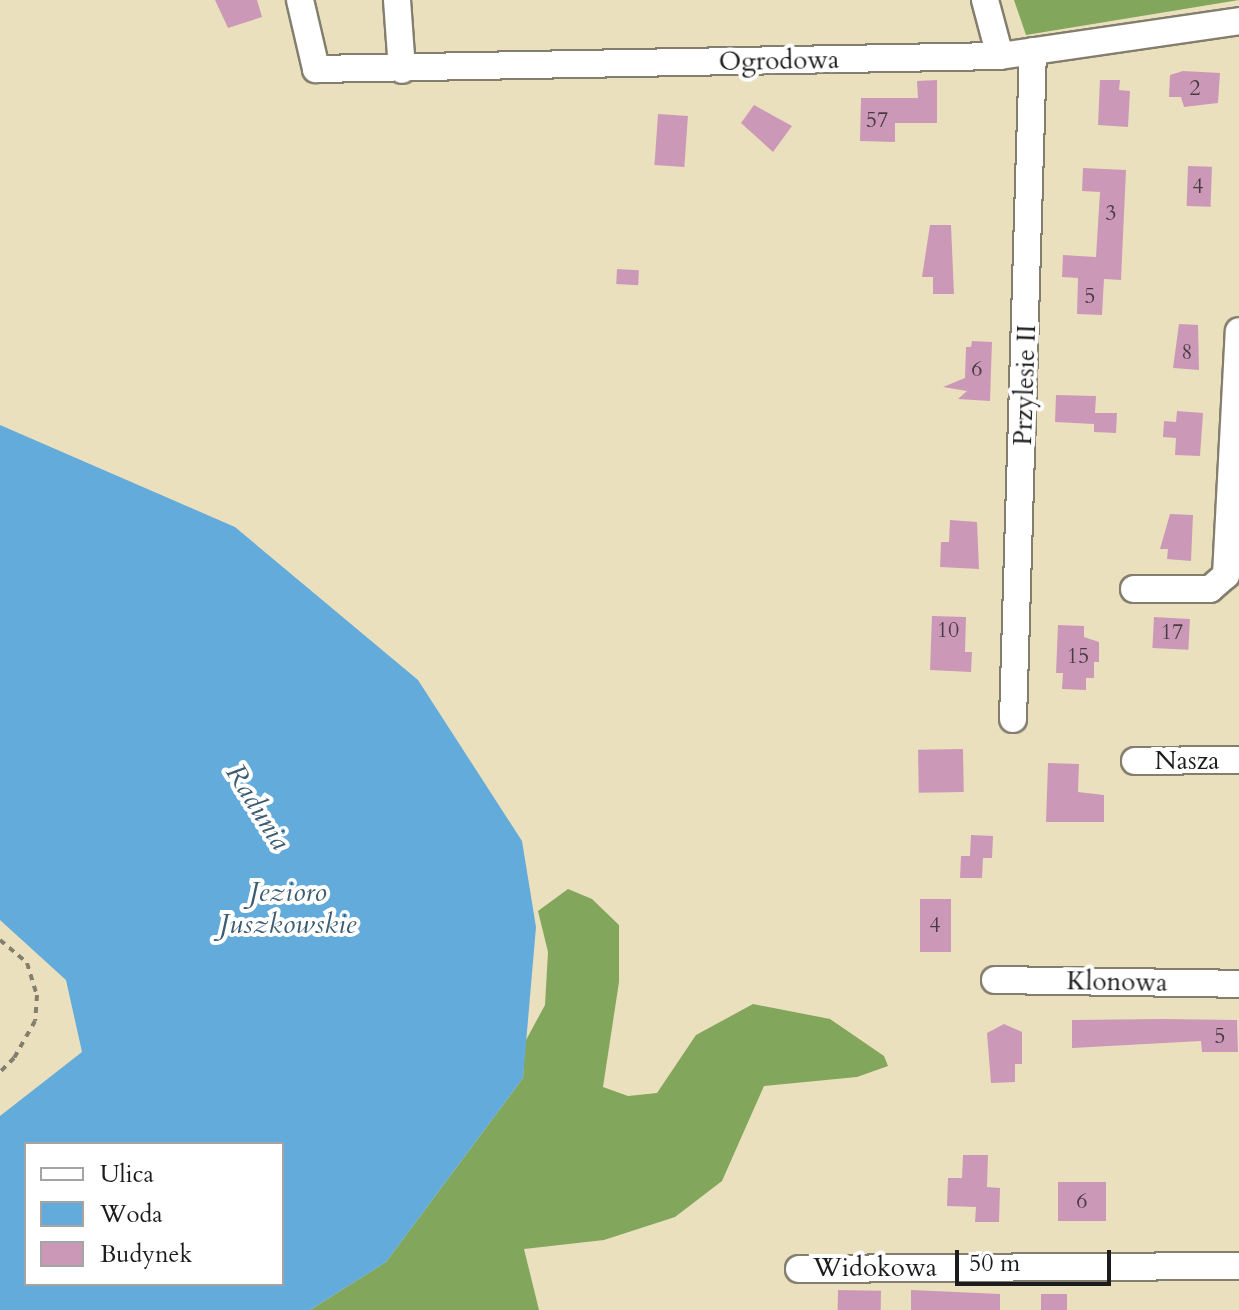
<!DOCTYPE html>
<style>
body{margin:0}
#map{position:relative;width:1239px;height:1310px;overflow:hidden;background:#eae0be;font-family:Cardo,serif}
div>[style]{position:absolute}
.forest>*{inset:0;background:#82a65c}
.water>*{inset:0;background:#63abda}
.building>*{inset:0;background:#cb99b7;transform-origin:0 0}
.path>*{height:4px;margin-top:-2px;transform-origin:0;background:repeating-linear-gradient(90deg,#837e6d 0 6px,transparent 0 12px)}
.roads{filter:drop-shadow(2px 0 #837e6d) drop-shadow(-2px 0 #837e6d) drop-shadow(0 2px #837e6d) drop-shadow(0 -2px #837e6d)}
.minor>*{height:26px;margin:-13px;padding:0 13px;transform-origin:13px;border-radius:13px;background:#fff}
span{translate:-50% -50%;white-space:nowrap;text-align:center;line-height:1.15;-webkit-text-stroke:8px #fff;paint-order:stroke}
.number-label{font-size:22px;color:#483b43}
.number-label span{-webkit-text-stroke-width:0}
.street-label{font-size:26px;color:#1c1c1c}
.water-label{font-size:28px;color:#3c5c71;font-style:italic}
.legend{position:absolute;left:24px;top:1142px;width:260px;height:144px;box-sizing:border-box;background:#fff;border:2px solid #a4a4a4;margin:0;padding:10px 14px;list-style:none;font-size:24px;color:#1c1c1c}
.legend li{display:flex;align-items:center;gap:16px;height:40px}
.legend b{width:40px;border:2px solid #a4a4a4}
.scale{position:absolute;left:955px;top:1250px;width:156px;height:36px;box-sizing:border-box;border:4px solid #1c1c1c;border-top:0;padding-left:10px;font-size:24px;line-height:28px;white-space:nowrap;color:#1c1c1c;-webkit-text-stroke:6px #fff;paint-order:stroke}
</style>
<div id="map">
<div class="forest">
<i style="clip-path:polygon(1014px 0,1239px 0,1026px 35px)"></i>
<i style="clip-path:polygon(568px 889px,592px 899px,619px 925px,619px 982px,603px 1087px,628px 1096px,657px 1093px,696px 1035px,753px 1004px,830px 1019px,884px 1056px,888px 1066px,857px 1077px,764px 1086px,722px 1181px,675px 1217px,604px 1240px,524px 1249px,539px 1310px,310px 1310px,386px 1262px,523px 1078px,525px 1042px,545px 1005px,548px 952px,538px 911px)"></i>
</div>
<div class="water">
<i style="clip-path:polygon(evenodd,0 425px,235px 527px,418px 680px,522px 841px,536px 927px,523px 1078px,386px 1262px,310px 1310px,0 1310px,0 1116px,82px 1052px,66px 980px,0 920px,0 425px,26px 1144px,282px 1144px,282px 1284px,26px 1284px,26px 1144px)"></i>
</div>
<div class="building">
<i style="clip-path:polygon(215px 0,257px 0,262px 17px,228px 28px)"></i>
<i style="clip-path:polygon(1183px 71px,1220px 73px,1218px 103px,1184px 107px,1181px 97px,1169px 97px,1170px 75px)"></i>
<i style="clip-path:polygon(937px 80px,937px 123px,895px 123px,895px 142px,860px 141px,861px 98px,918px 98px,917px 81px)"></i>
<i style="clip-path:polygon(1100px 80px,1120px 80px,1119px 90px,1130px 91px,1128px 127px,1098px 125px)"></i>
<i style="clip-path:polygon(754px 105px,792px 126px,773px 152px,741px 123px)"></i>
<i style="left:658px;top:114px;width:30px;height:51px;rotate:4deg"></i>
<i style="left:1188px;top:166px;width:24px;height:40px;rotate:2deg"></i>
<i style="clip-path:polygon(1083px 168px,1126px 170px,1121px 280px,1104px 279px,1102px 315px,1077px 314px,1078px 278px,1062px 277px,1063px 255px,1096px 257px,1100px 192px,1082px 191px)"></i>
<i style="clip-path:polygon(930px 225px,951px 225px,954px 294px,933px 294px,933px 277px,922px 277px)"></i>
<i style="left:617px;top:269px;width:22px;height:15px;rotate:3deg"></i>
<i style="clip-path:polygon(1179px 324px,1198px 325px,1199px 370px,1173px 368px)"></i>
<i style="clip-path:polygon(972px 341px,992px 342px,990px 401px,958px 399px,967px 391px,943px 387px,965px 378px,966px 347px,971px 347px)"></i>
<i style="clip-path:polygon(1056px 395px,1096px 396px,1095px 413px,1117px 413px,1116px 433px,1094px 432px,1094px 424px,1055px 422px)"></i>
<i style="clip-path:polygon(1177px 411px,1203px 413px,1200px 456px,1175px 455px,1176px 438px,1163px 437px,1164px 421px,1176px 422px)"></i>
<i style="clip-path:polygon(1170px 514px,1193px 515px,1191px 561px,1167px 559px,1168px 549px,1160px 549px)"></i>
<i style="clip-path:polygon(950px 520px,977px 522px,979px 569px,940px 567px,941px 542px,949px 542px)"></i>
<i style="clip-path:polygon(932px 616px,966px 617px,965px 652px,972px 652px,971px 672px,930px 670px)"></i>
<i style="left:1154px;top:617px;width:36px;height:31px;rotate:3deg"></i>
<i style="clip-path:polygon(1058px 625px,1084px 626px,1084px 637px,1099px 642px,1099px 662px,1094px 662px,1094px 678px,1086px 678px,1086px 690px,1062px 689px,1063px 673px,1056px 673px)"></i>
<i style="left:963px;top:749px;width:43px;height:45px;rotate:89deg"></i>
<i style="clip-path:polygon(1048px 763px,1079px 764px,1078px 792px,1104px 795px,1104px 822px,1046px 822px)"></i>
<i style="clip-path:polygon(971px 835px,993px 836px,992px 858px,983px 858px,982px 878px,960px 878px,961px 856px,970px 856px)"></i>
<i style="left:920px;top:899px;width:31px;height:53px"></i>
<i style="clip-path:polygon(1162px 1019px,1237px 1020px,1238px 1052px,1202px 1052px,1201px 1041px,1072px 1048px,1072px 1020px)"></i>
<i style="clip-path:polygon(1004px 1024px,1022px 1032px,1022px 1064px,1015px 1064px,1015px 1082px,991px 1083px,987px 1033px)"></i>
<i style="clip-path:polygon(963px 1155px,988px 1155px,987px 1187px,1000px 1188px,999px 1222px,975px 1222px,976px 1207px,947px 1206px,948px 1178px,962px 1178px)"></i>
<i style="left:1058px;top:1182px;width:48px;height:39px"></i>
<i style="left:838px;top:1290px;width:43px;height:20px;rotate:1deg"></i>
<i style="clip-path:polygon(911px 1290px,1000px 1294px,1000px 1310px,911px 1310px)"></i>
<i style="left:1041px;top:1294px;width:26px;height:16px"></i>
</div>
<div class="path">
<i style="left:0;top:940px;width:35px;rotate:40deg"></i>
<i style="left:27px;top:963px;width:34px;rotate:73deg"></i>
<i style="left:37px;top:995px;width:26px;rotate:94deg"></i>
<i style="left:35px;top:1021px;width:43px;rotate:119.6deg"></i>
<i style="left:14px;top:1058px;width:20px;rotate:135deg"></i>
</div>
<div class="roads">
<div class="minor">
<i style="left:300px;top:0;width:71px;rotate:76.9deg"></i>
<i style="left:316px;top:69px;width:684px;rotate:-1.09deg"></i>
<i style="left:1000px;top:56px;width:242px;rotate:-8.3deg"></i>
<i style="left:397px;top:0;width:70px;rotate:85.9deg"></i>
<i style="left:985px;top:0;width:58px;rotate:75deg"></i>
<i style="left:1134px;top:589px;width:76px"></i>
<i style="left:1210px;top:589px;width:21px;rotate:-41deg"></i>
<i style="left:1226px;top:575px;width:244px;rotate:-87deg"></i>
<i style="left:1013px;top:719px;width:668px;rotate:-88.29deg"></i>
<i style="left:1135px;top:761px;width:104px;rotate:-0.6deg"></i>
<i style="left:995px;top:980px;width:244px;rotate:0.9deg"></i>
<i style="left:799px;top:1269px;width:440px;rotate:-0.4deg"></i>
</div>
</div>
<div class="number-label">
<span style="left:1195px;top:89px">2</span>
<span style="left:877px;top:121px">57</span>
<span style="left:1198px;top:187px">4</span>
<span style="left:1111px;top:214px">3</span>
<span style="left:1090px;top:297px">5</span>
<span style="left:1187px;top:353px">8</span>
<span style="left:977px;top:370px">6</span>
<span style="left:948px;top:631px">10</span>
<span style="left:1172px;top:633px">17</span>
<span style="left:1078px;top:657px">15</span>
<span style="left:935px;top:926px">4</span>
<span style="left:1220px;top:1037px">5</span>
<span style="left:1082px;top:1202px">6</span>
</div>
<div class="street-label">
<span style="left:779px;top:61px;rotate:-1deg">Ogrodowa</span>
<span style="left:1025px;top:385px;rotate:-88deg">Przylesie II</span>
<span style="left:1187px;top:761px">Nasza</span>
<span style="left:1117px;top:982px;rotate:1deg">Klonowa</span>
<span style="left:875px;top:1268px">Widokowa</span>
</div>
<div class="water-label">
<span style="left:258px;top:807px;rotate:58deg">Radunia</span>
<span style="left:288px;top:908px">Jezioro<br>Juszkowskie</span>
</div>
<ul class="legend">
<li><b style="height:10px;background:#fff"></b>Ulica</li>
<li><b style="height:22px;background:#63abda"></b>Woda</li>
<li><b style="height:22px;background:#cb99b7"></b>Budynek</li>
</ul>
<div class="scale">50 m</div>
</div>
